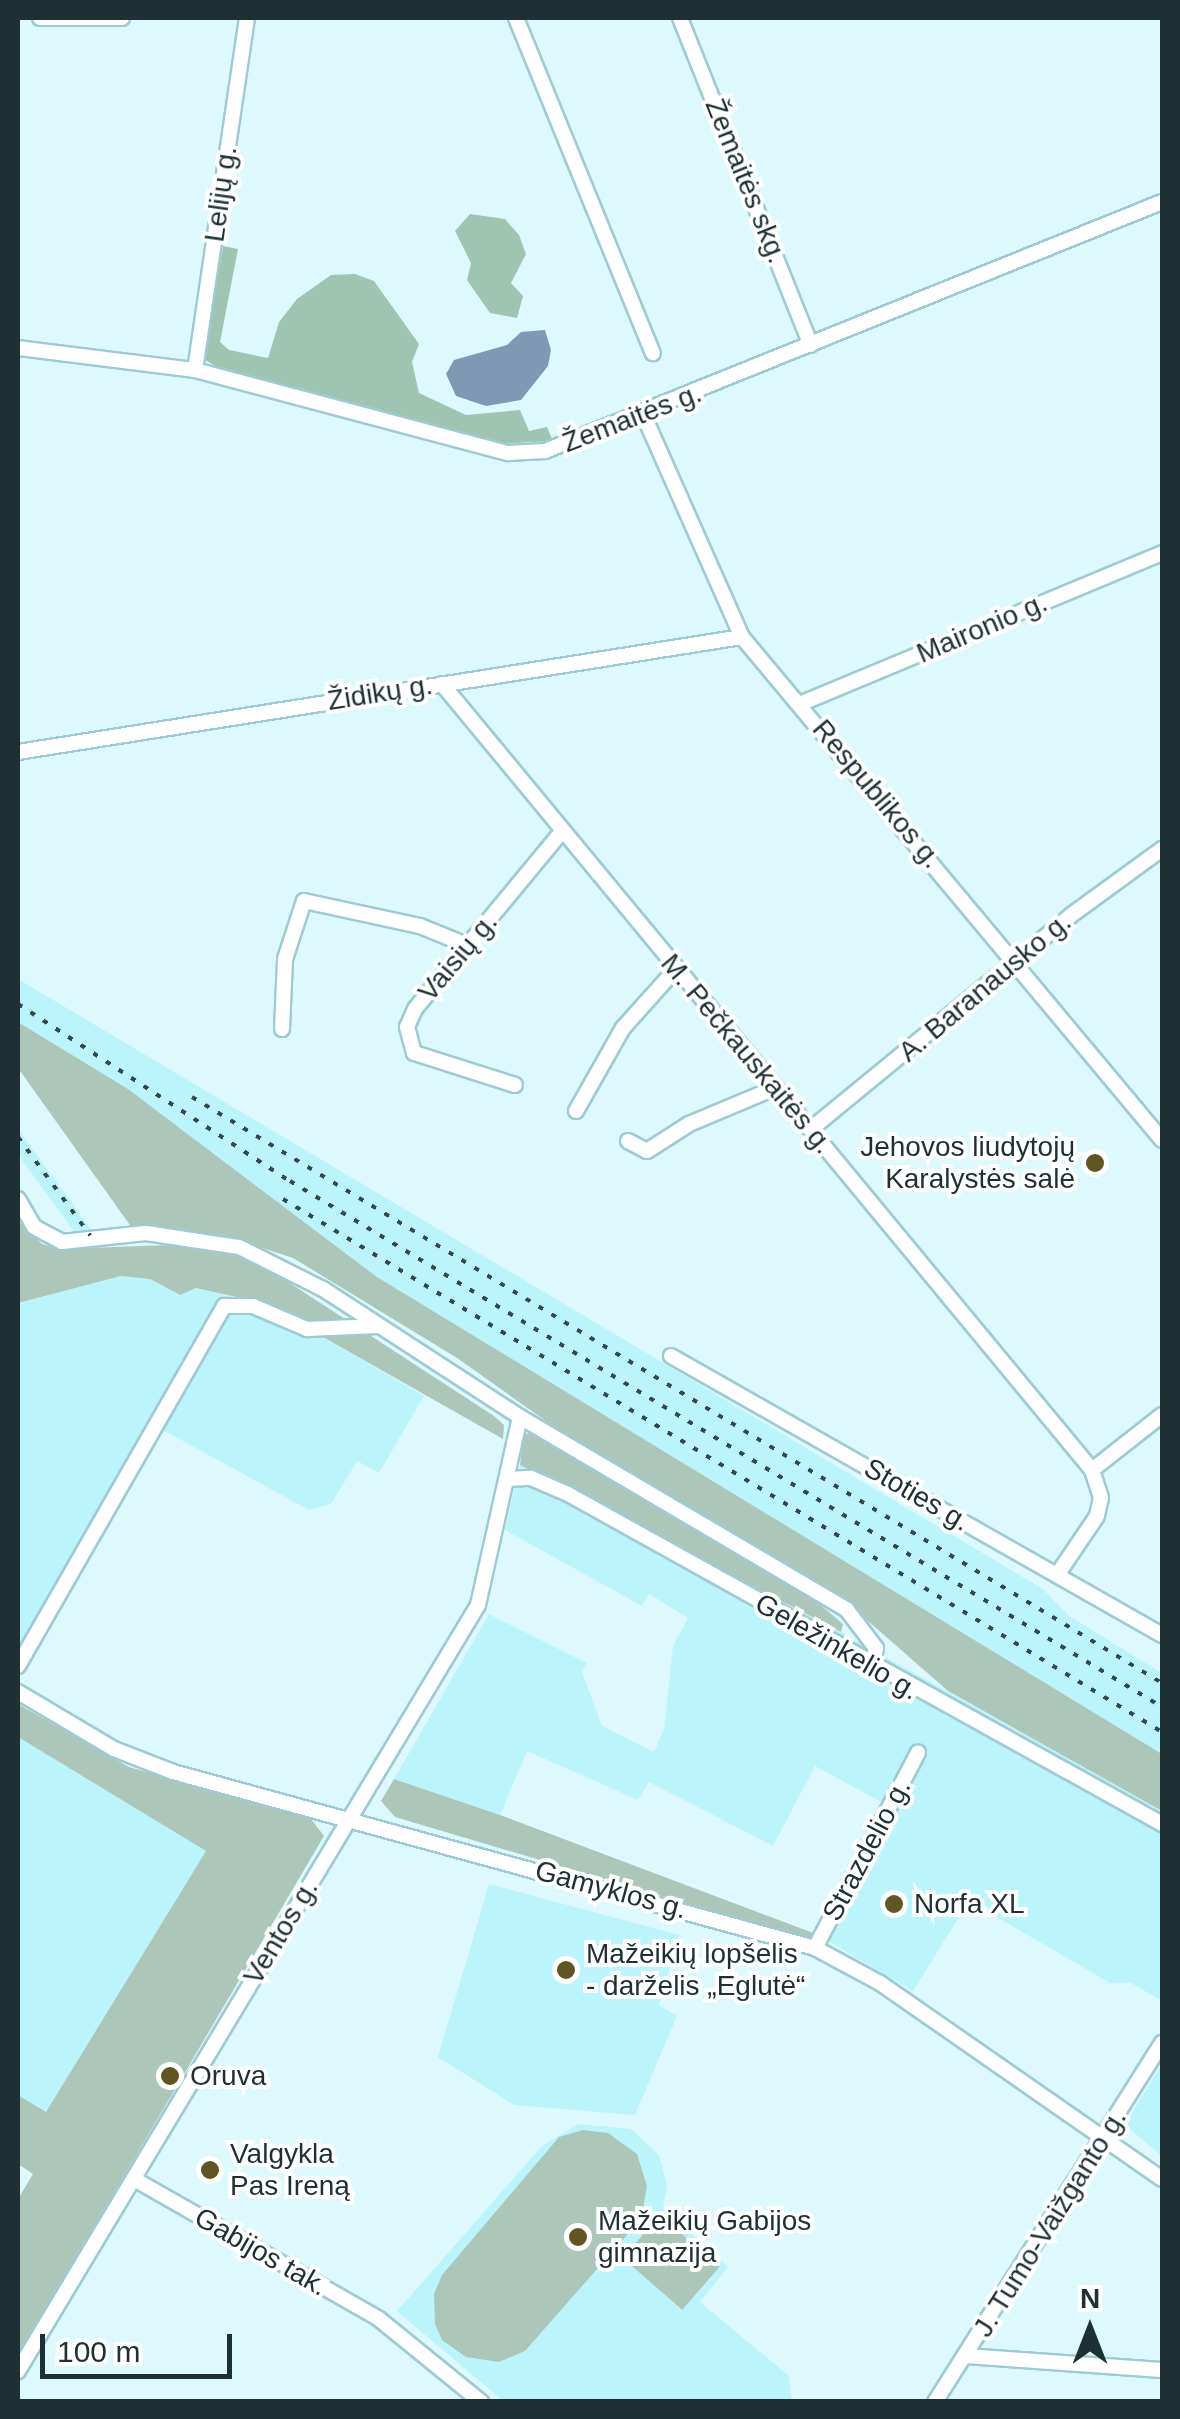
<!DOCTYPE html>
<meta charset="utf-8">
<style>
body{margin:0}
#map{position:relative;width:1180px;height:2419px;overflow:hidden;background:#def9fd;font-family:Helvetica,sans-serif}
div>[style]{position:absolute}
.built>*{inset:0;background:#bcf4fc;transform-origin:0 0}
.green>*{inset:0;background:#acc7b9;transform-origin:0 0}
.forest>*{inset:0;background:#9fc5b2}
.water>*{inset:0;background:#7f98b4}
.roads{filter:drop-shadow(2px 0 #9ecbd1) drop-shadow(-2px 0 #9ecbd1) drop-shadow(0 2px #9ecbd1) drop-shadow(0 -2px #9ecbd1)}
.minor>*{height:14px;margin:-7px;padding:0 7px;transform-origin:7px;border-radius:7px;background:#fff}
.rail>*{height:4px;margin-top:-2px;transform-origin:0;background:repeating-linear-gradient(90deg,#34474a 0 5px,transparent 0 15px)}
.dots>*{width:28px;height:28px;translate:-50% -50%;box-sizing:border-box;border:5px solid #fff;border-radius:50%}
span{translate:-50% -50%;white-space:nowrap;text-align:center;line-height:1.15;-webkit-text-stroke:8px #fff;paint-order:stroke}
.street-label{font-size:28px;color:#1e3033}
.poi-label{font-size:28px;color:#1e3033}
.right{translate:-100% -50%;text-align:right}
.left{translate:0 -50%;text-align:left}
.frame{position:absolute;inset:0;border:20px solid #1e3033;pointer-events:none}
.north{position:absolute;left:1040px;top:2279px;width:100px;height:100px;-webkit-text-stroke:8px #fff;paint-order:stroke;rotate:0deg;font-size:28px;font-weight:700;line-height:40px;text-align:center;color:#1e3033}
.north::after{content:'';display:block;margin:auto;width:35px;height:45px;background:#1e3033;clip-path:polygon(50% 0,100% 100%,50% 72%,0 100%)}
.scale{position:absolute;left:40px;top:2334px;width:192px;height:45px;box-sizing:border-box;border:5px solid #1e3033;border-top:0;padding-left:12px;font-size:30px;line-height:35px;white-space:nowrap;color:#1e3033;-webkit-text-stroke:8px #fff;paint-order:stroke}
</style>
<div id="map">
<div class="built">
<i style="clip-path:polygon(18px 979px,1043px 1589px,1069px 1616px,1162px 1673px,1162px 1754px,377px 1277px,128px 1089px,18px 1022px)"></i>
<i style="left:18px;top:1129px;width:132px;height:15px;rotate:54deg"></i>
<i style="clip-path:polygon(121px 1276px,150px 1279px,179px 1295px,196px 1288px,241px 1298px,308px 1320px,323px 1337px,424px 1396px,379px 1473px,357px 1461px,331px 1504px,309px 1510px,152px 1424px,18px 1659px,18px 1303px)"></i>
<i style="clip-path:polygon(520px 1465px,841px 1632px,1162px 1811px,1162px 2001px,1131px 1983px,1110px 1983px,969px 1901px,913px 1991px,816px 1934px,887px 1805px,815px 1766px,773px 1846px,649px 1782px,638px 1800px,527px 1751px,500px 1815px,394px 1779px,489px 1614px,587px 1663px,582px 1672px,602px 1726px,654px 1752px,664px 1729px,673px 1646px,688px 1618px,649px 1594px,642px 1606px,505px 1530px)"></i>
<i style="clip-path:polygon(18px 1737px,206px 1851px,46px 2112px,18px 2095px)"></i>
<i style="clip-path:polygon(489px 1884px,679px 1935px,659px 2005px,677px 2016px,635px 2115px,514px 2105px,438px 2057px)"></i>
<i style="clip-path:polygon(1162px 2063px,1162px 2156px,1125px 2125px)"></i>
<i style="clip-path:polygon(578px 2124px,631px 2129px,659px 2155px,667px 2185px,663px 2207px,728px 2267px,700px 2302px,789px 2376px,792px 2402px,503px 2401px,397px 2311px,542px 2146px)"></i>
</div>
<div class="green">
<i style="clip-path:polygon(18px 1022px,128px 1089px,377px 1277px,1162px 1754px,1162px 1811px,948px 1691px,852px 1607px,584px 1448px,457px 1358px,293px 1258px,222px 1235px,132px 1228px,18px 1068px)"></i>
<i style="clip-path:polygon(18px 1221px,42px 1244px,60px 1249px,197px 1244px,259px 1263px,494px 1416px,504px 1425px,503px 1439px,323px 1337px,308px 1320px,241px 1298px,196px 1288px,180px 1295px,150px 1279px,121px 1276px,18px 1303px)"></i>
<i style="clip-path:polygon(537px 1433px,810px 1596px,843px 1624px,841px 1632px,520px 1465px,524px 1434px)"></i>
<i style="clip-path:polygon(18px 1704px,129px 1767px,311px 1819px,324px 1836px,18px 2356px,18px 2199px,33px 2174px,18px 2164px,18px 2095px,46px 2112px,206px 1851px,18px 1737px)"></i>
<i style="clip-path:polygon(394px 1779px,500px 1815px,816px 1934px,809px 1940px,395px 1817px,381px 1801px)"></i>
<i style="clip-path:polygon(583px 2130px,608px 2133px,637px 2154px,647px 2186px,641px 2219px,525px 2351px,499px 2362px,466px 2357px,442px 2340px,435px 2324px,434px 2294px,442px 2275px,559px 2137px)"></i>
<i style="left:660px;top:2215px;width:79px;height:57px;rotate:41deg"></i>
</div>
<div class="forest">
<i style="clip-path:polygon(470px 214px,505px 219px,519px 235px,526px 254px,511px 283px,523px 296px,517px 318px,490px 313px,467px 280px,471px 263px,455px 231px)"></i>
<i style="clip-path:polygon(223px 246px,238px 249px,220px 342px,229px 350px,268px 358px,279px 322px,297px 299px,331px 275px,355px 274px,374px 281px,419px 344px,412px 362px,419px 393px,466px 415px,520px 410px,529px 431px,547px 427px,553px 441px,501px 444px,218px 368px,204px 359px)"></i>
</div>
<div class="water">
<i style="clip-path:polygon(545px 330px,551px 350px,548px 366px,521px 400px,486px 406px,456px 396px,446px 374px,454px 360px,507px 345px,521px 332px)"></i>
</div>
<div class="roads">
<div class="minor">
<i style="left:40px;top:18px;width:82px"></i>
<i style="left:516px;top:18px;width:362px;rotate:67.8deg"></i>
<i style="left:680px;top:18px;width:352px;rotate:68.2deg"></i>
<i style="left:18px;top:348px;width:178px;rotate:7.1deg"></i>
<i style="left:195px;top:370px;width:324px;rotate:14.9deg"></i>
<i style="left:508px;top:453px;width:37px;rotate:-3deg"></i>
<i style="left:545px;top:451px;width:665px;rotate:-21.98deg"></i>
<i style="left:195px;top:370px;width:356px;rotate:-81.6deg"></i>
<i style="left:644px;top:416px;width:242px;rotate:66.1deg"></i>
<i style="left:742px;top:637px;width:655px;rotate:50.14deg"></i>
<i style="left:442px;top:684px;width:1020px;rotate:50.41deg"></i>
<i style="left:1092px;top:1470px;width:29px;rotate:72deg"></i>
<i style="left:1101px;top:1498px;width:18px;rotate:103deg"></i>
<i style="left:1097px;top:1516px;width:71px;rotate:124.1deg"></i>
<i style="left:802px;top:703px;width:390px;rotate:-22.6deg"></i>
<i style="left:18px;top:752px;width:733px;rotate:-9.03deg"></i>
<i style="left:282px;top:1029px;width:70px;rotate:-87.5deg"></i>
<i style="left:285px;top:959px;width:61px;rotate:-71.9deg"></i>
<i style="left:304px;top:901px;width:119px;rotate:12.2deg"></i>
<i style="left:420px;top:926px;width:53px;rotate:22.2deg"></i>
<i style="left:515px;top:1085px;width:106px;rotate:-162.4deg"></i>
<i style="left:414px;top:1053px;width:27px;rotate:-105deg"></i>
<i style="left:407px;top:1027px;width:20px;rotate:-66deg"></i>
<i style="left:415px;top:1009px;width:227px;rotate:-50.4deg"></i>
<i style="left:576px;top:1111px;width:95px;rotate:-60.5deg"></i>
<i style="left:623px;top:1028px;width:79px;rotate:-48.1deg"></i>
<i style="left:811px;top:1129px;width:335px;rotate:-39.4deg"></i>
<i style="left:1070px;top:916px;width:114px;rotate:-36.1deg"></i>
<i style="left:628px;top:1141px;width:21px;rotate:28deg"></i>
<i style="left:647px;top:1151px;width:50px;rotate:-32.7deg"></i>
<i style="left:689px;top:1124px;width:93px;rotate:-22.7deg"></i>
<i style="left:18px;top:1199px;width:32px;rotate:60deg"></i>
<i style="left:34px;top:1227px;width:32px;rotate:28deg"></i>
<i style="left:62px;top:1242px;width:84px;rotate:-6.1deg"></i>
<i style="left:146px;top:1233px;width:94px;rotate:8.6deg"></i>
<i style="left:239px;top:1247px;width:94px;rotate:26.6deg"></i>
<i style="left:323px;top:1289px;width:235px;rotate:33deg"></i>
<i style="left:520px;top:1417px;width:193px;rotate:102.6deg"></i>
<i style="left:478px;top:1605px;width:894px;rotate:120.99deg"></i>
<i style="left:671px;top:1356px;width:565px;rotate:29.61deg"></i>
<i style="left:520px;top:1417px;width:380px;rotate:30.5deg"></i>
<i style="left:847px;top:1610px;width:48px;rotate:52.7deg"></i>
<i style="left:876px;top:1648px;width:19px;rotate:102deg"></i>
<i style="left:1092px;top:1470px;width:89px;rotate:-38.2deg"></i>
<i style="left:509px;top:1479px;width:22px;rotate:-3deg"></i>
<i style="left:531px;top:1478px;width:40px;rotate:23.4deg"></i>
<i style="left:568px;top:1494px;width:680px;rotate:29.05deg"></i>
<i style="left:18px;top:1666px;width:415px;rotate:-60.2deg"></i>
<i style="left:224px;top:1306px;width:29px"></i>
<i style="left:253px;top:1306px;width:59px;rotate:23.1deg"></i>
<i style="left:307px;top:1329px;width:71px;rotate:-2.4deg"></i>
<i style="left:18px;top:1692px;width:112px;rotate:30.7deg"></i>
<i style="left:114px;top:1749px;width:63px;rotate:21.3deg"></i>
<i style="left:173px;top:1772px;width:666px;rotate:15.33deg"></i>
<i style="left:815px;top:1948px;width:74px;rotate:28.3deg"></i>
<i style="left:880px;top:1983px;width:343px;rotate:34.8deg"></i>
<i style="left:815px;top:1948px;width:221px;rotate:-62.2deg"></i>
<i style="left:134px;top:2179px;width:282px;rotate:29.7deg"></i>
<i style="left:379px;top:2319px;width:132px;rotate:39.1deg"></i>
<i style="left:966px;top:2356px;width:196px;rotate:4.1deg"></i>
<i style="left:935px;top:2402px;width:425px;rotate:-57.7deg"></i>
</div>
</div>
<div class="rail">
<i style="left:18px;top:1004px;width:325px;rotate:33.1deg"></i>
<i style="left:290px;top:1181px;width:1018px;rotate:31.1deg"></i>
<i style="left:192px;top:1097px;width:1133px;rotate:31.14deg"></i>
<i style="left:18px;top:1137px;width:122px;rotate:53.7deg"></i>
<i style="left:283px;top:1199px;width:1028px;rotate:31.23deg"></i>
</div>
<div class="dots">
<i style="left:1095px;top:1163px;background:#615623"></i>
<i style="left:894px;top:1904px;background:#615623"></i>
<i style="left:566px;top:1970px;background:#615623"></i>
<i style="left:170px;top:2076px;background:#615623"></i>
<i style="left:210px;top:2170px;background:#615623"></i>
<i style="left:578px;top:2237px;background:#615623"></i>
</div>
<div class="street-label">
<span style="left:746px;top:181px;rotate:68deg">Žemaitės skg.</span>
<span style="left:221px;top:194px;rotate:-82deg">Lelijų g.</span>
<span style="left:632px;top:418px;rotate:-21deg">Žemaitės g.</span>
<span style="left:982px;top:628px;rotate:-23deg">Maironio g.</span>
<span style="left:380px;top:693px;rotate:-9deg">Židikų g.</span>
<span style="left:877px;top:794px;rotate:50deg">Respublikos g.</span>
<span style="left:458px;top:957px;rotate:-50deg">Vaisių g.</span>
<span style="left:985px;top:987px;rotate:-40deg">A. Baranausko g.</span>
<span style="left:747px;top:1054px;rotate:50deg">M. Pečkauskaitės g.</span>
<span style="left:917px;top:1495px;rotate:30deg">Stoties g.</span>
<span style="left:837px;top:1647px;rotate:30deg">Geležinkelio g.</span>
<span style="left:867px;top:1850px;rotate:-62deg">Strazdelio g.</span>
<span style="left:611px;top:1890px;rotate:15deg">Gamyklos g.</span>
<span style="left:281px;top:1932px;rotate:-59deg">Ventos g.</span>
<span style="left:1050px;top:2223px;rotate:-58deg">J. Tumo-Vaižganto g.</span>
<span style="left:261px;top:2252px;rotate:30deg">Gabijos tak.</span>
</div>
<div class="poi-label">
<span class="right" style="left:1075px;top:1163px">Jehovos liudytojų<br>Karalystės salė</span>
<span class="left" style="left:914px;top:1904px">Norfa XL</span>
<span class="left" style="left:586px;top:1970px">Mažeikių lopšelis<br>- darželis „Eglutė“</span>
<span class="left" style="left:190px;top:2076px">Oruva</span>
<span class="left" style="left:230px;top:2170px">Valgykla<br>Pas Ireną</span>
<span class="left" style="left:598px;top:2237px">Mažeikių Gabijos<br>gimnazija</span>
</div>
<div class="frame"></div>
<div class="north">N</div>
<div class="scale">100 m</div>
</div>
